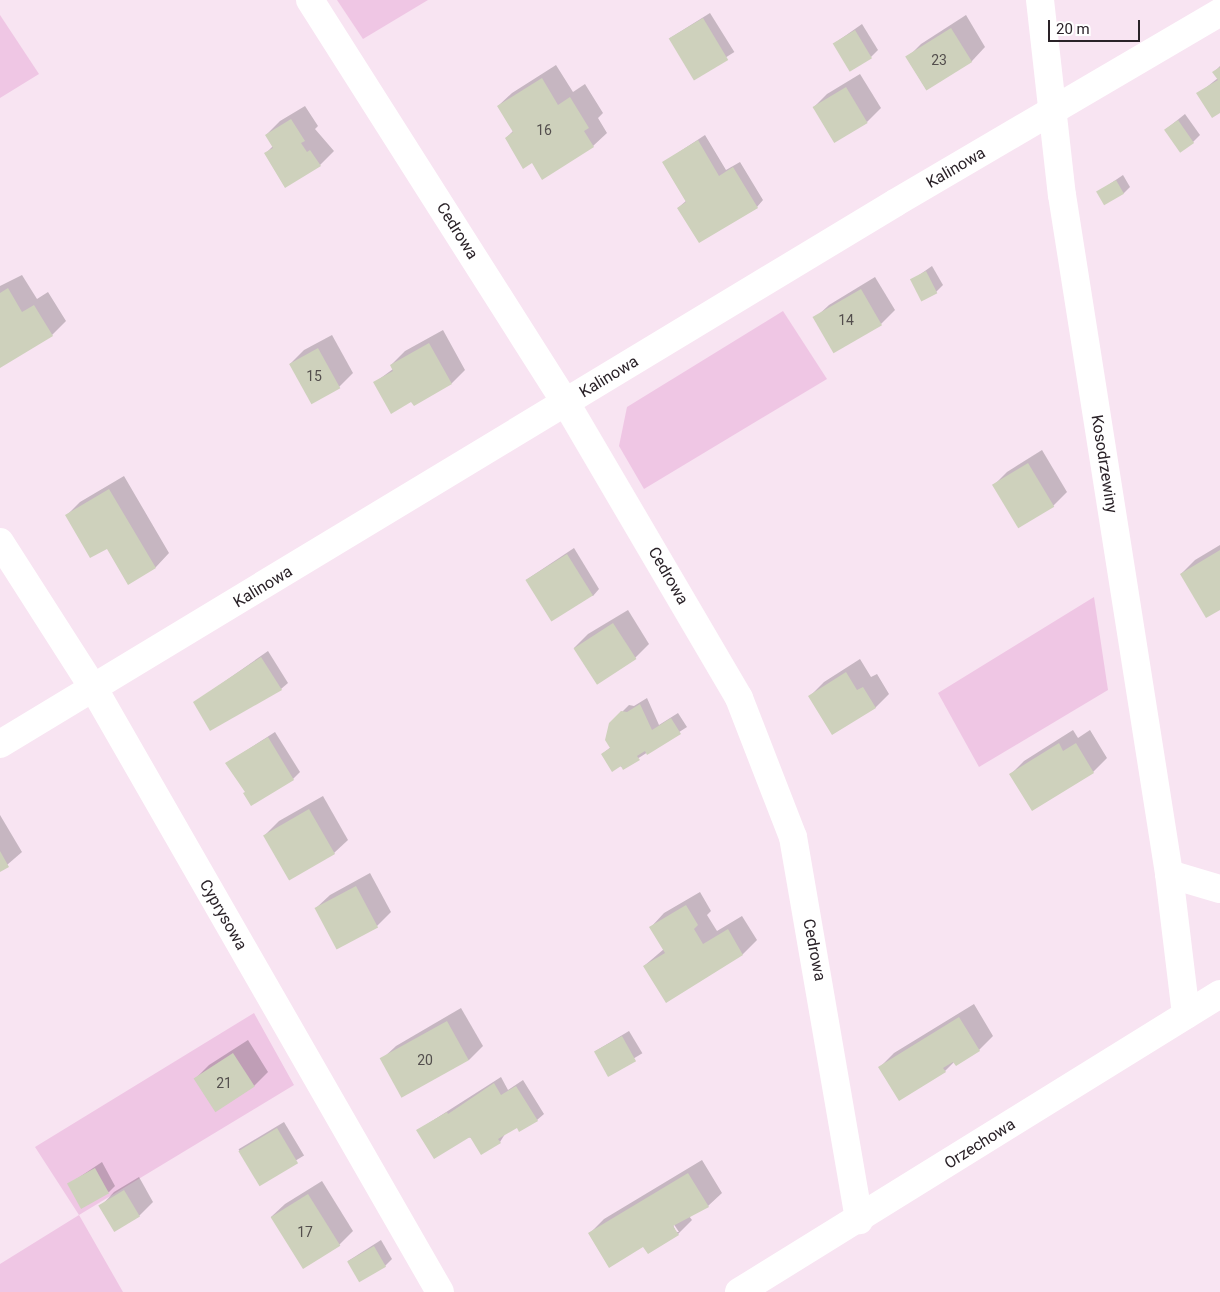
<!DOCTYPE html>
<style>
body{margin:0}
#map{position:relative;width:1220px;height:1292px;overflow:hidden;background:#f8e4f2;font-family:Roboto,sans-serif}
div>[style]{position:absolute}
.green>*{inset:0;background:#efc6e4}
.shadow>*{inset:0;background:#0003;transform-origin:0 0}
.building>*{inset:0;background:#ced1bc;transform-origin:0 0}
.minor>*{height:28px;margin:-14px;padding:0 14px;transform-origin:14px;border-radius:14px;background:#fff}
span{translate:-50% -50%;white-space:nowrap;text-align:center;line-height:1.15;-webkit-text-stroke:4px #fff;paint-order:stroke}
.number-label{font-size:14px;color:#534e4d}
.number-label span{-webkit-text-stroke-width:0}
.street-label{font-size:16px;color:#2a2228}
.scale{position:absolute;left:1048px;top:20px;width:92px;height:22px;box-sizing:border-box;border:2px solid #2a2228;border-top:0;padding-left:6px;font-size:15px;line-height:18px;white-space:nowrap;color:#2a2228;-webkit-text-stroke:4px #fff;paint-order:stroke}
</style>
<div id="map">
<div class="green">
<i style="clip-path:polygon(337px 0,428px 0,363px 39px)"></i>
<i style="clip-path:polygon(0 15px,39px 74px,0 98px)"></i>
<i style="clip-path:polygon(783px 311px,827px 379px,644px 489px,619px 446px,627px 407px)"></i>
<i style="clip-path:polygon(1094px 597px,1108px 690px,979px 767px,938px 693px)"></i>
<i style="clip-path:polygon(254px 1013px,294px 1085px,79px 1215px,123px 1292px,0 1292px,0 1264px,79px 1215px,35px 1147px)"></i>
</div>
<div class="shadow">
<i style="left:710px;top:13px;width:46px;height:47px;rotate:58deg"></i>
<i style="clip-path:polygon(966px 15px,985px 47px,972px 61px,926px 89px,907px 58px,921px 44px)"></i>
<i style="clip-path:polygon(862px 24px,878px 50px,871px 57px,835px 43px)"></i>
<i style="clip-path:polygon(556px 65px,573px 92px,585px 84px,603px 113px,598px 118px,607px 133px,593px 146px,532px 162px,506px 138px,513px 131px,498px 106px,512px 93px)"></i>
<i style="clip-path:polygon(1220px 66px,1220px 111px,1198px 94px,1218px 78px,1214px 72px)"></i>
<i style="clip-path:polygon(860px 74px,881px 108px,867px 122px,813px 108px,827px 94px)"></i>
<i style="clip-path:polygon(305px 106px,318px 126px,315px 129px,334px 151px,320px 165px,265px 154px,273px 146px,266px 135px,280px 121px)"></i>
<i style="clip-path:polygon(1185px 114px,1200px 135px,1193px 142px,1165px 130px)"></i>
<i style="clip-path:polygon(705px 135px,726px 170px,740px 162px,763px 200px,757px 207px,678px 208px,687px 200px,664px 162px)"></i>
<i style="clip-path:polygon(1123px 175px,1130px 187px,1124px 193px,1098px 192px)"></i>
<i style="clip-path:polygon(932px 266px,943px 285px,936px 292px,912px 280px)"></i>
<i style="clip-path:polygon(22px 275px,37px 299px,48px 292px,66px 321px,52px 335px,0 366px,0 286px)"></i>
<i style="clip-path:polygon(875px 277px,895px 310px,881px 324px,815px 318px,829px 305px)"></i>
<i style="clip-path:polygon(443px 330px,465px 370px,452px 383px,412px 400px,374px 383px,393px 369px,391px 365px,405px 351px)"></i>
<i style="clip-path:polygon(332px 335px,353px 373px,339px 387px,290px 364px,304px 350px)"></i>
<i style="clip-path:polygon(1042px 450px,1067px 492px,1053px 506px,993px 486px,1007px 472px)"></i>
<i style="clip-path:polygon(124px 476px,169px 553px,156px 567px,128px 583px,107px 547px,66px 516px,80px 502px)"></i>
<i style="clip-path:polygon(1220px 545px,1220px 608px,1181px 574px,1195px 560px)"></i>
<i style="clip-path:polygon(574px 548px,599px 589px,593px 596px,526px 580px)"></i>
<i style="clip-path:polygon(628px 610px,649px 644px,635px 658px,574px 648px,588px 634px)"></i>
<i style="clip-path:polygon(268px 651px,288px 683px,281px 689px,194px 703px)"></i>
<i style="clip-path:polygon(860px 659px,871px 677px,877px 674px,889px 694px,875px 708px,810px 696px,824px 682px)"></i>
<i style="clip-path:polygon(647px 698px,659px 725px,678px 713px,687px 727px,623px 768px,602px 754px,611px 747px,610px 724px,629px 705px,634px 706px)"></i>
<i style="clip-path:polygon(1073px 730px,1078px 738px,1090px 730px,1107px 758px,1093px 772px,1010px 775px,1024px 761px)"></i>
<i style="clip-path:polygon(275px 732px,300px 772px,293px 779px,227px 763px)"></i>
<i style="clip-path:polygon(323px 796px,348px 840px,334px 853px,265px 835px,279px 821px)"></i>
<i style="clip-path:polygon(0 815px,22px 852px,0 871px)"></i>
<i style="clip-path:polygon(370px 873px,391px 912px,377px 926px,316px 908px,330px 895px)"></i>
<i style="clip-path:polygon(700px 892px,711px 911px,707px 915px,717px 931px,742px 916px,757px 940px,743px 954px,666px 1001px,644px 966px,664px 949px,651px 927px,664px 913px)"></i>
<i style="clip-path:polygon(974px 1004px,993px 1036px,979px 1050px,956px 1064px,954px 1062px,945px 1071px,880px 1067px,894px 1053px)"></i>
<i style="clip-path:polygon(461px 1008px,483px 1046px,469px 1060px,382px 1059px,396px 1046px)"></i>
<i style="left:629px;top:1031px;width:26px;height:39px;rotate:59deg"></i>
<i style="clip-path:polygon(248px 1040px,268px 1072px,254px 1086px,195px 1079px,209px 1065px)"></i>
<i style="clip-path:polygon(501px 1077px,508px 1090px,523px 1080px,544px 1114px,537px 1120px,518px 1126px,505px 1134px,500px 1142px,418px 1130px)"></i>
<i style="left:284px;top:1122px;width:39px;height:53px;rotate:59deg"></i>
<i style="clip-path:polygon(evenodd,702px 1160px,722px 1193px,708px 1206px,689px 1216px,692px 1220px,678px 1234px,590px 1233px,604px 1219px,702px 1160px,671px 1220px,679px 1232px,676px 1232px,671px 1220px)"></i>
<i style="clip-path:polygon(102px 1162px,115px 1186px,109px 1192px,69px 1184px)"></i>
<i style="clip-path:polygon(139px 1177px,153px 1202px,139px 1216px,101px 1206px,114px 1192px)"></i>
<i style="clip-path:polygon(322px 1181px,353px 1231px,339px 1245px,271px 1217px,285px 1204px)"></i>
<i style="clip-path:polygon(381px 1240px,392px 1259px,385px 1266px,348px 1261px)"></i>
</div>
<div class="building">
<i style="left:703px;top:18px;width:49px;height:40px;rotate:59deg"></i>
<i style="left:951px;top:28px;width:40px;height:54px;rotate:58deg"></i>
<i style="left:855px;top:30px;width:33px;height:26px;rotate:59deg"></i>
<i style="clip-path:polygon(1220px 67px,1220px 113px,1212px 118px,1196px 93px,1218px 80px,1212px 72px)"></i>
<i style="clip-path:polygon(542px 78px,558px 105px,570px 97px,589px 128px,584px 131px,594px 147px,542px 180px,532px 163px,523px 169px,505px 138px,513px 132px,497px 106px)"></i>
<i style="left:846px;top:87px;width:42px;height:39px;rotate:59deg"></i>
<i style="clip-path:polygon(291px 119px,305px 141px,301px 143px,307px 152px,310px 150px,321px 166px,285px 188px,264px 153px,273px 148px,265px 135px)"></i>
<i style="left:1178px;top:120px;width:28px;height:17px;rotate:55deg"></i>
<i style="clip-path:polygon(698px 140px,719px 176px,733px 167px,758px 208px,699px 243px,677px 208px,686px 202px,662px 162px)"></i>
<i style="left:1116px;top:180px;width:16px;height:23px;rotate:60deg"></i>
<i style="left:926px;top:271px;width:25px;height:18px;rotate:63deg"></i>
<i style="clip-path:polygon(8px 288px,22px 312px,34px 305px,53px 336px,0 368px,0 293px)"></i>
<i style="left:861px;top:289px;width:42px;height:56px;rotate:60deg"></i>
<i style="clip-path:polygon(429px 343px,452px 384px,414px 406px,411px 402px,391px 414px,373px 382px,393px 371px,390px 365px)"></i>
<i style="left:318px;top:348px;width:46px;height:33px;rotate:61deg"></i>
<i style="left:1028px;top:463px;width:51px;height:42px;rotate:59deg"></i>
<i style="clip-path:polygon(109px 489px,156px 568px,128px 585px,107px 549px,90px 558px,65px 515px)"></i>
<i style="clip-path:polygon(1220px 550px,1220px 610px,1206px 618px,1180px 574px)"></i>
<i style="left:567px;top:554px;width:49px;height:49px;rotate:58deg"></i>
<i style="left:613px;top:623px;width:43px;height:47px;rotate:57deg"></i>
<i style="clip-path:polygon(261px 657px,282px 690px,210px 731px,193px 702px)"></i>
<i style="clip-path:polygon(846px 672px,857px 690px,863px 687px,876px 708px,832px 735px,808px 696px)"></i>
<i style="clip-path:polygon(640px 704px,652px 730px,671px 718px,681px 734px,647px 755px,645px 751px,637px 756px,640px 760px,623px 770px,621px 766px,612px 772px,601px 754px,610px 748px,605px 740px,609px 723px,621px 711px,627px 712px)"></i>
<i style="clip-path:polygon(268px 737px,294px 780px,251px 806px,243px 793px,245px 792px,225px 763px)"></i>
<i style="clip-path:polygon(1059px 743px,1063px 751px,1076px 743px,1094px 773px,1032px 811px,1009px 774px)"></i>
<i style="left:309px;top:809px;width:52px;height:53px;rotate:60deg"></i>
<i style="clip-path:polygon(0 851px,9px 867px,0 872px)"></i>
<i style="left:356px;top:886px;width:47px;height:47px;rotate:62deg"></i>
<i style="clip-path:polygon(686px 905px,698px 925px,694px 929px,703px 944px,728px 929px,743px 955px,666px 1003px,643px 966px,665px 953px,649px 927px)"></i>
<i style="clip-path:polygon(959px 1017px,980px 1051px,956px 1066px,953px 1062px,943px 1068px,946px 1072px,899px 1101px,878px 1067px)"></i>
<i style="left:447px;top:1021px;width:45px;height:77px;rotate:61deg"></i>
<i style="left:622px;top:1036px;width:29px;height:32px;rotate:61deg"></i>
<i style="left:233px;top:1053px;width:40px;height:47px;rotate:57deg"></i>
<i style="clip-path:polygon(494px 1083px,501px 1095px,516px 1086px,538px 1121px,519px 1132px,517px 1128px,498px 1139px,501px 1143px,481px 1155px,470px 1137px,434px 1159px,416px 1130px,447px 1112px,448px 1114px)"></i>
<i style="left:277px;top:1128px;width:41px;height:45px;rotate:59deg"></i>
<i style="left:95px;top:1168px;width:29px;height:32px;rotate:61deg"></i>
<i style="clip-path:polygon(688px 1173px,709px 1207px,673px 1226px,679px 1235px,648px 1254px,643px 1247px,609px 1268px,588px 1233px)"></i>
<i style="left:124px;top:1190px;width:31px;height:30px;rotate:59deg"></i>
<i style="left:308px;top:1194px;width:61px;height:44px;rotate:58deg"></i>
<i style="left:374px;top:1246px;width:24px;height:31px;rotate:60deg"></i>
</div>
<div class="minor">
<i style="left:310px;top:0;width:477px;rotate:57.6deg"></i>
<i style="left:566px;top:403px;width:342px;rotate:59.6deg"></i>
<i style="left:739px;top:698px;width:149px;rotate:68.8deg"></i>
<i style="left:793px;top:837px;width:389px;rotate:80.2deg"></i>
<i style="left:1040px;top:0;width:196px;rotate:83.6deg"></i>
<i style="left:1062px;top:195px;width:687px;rotate:81.04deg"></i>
<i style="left:1169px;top:874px;width:53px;rotate:16.4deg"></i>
<i style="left:0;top:542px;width:174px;rotate:57.4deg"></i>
<i style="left:94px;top:689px;width:695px;rotate:60.15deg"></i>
<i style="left:0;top:744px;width:1046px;rotate:-31.15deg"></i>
<i style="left:895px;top:203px;width:377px;rotate:-30.4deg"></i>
<i style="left:1169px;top:874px;width:142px;rotate:83.1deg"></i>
<i style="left:739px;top:1292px;width:566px;rotate:-31.78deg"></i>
</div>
<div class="number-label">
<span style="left:939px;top:60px">23</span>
<span style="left:544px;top:130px">16</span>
<span style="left:846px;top:320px">14</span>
<span style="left:314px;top:376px">15</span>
<span style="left:425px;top:1060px">20</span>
<span style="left:224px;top:1083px">21</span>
<span style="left:305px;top:1232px">17</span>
</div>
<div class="street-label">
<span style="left:956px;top:168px;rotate:-30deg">Kalinowa</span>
<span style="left:457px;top:231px;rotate:58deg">Cedrowa</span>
<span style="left:609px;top:377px;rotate:-31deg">Kalinowa</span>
<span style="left:1104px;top:464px;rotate:81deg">Kosodrzewiny</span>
<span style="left:668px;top:576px;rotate:60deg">Cedrowa</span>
<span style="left:263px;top:587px;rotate:-31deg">Kalinowa</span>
<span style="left:223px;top:915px;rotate:60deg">Cyprysowa</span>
<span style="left:814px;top:950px;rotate:79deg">Cedrowa</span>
<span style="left:980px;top:1144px;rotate:-32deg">Orzechowa</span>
</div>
<div class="scale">20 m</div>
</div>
